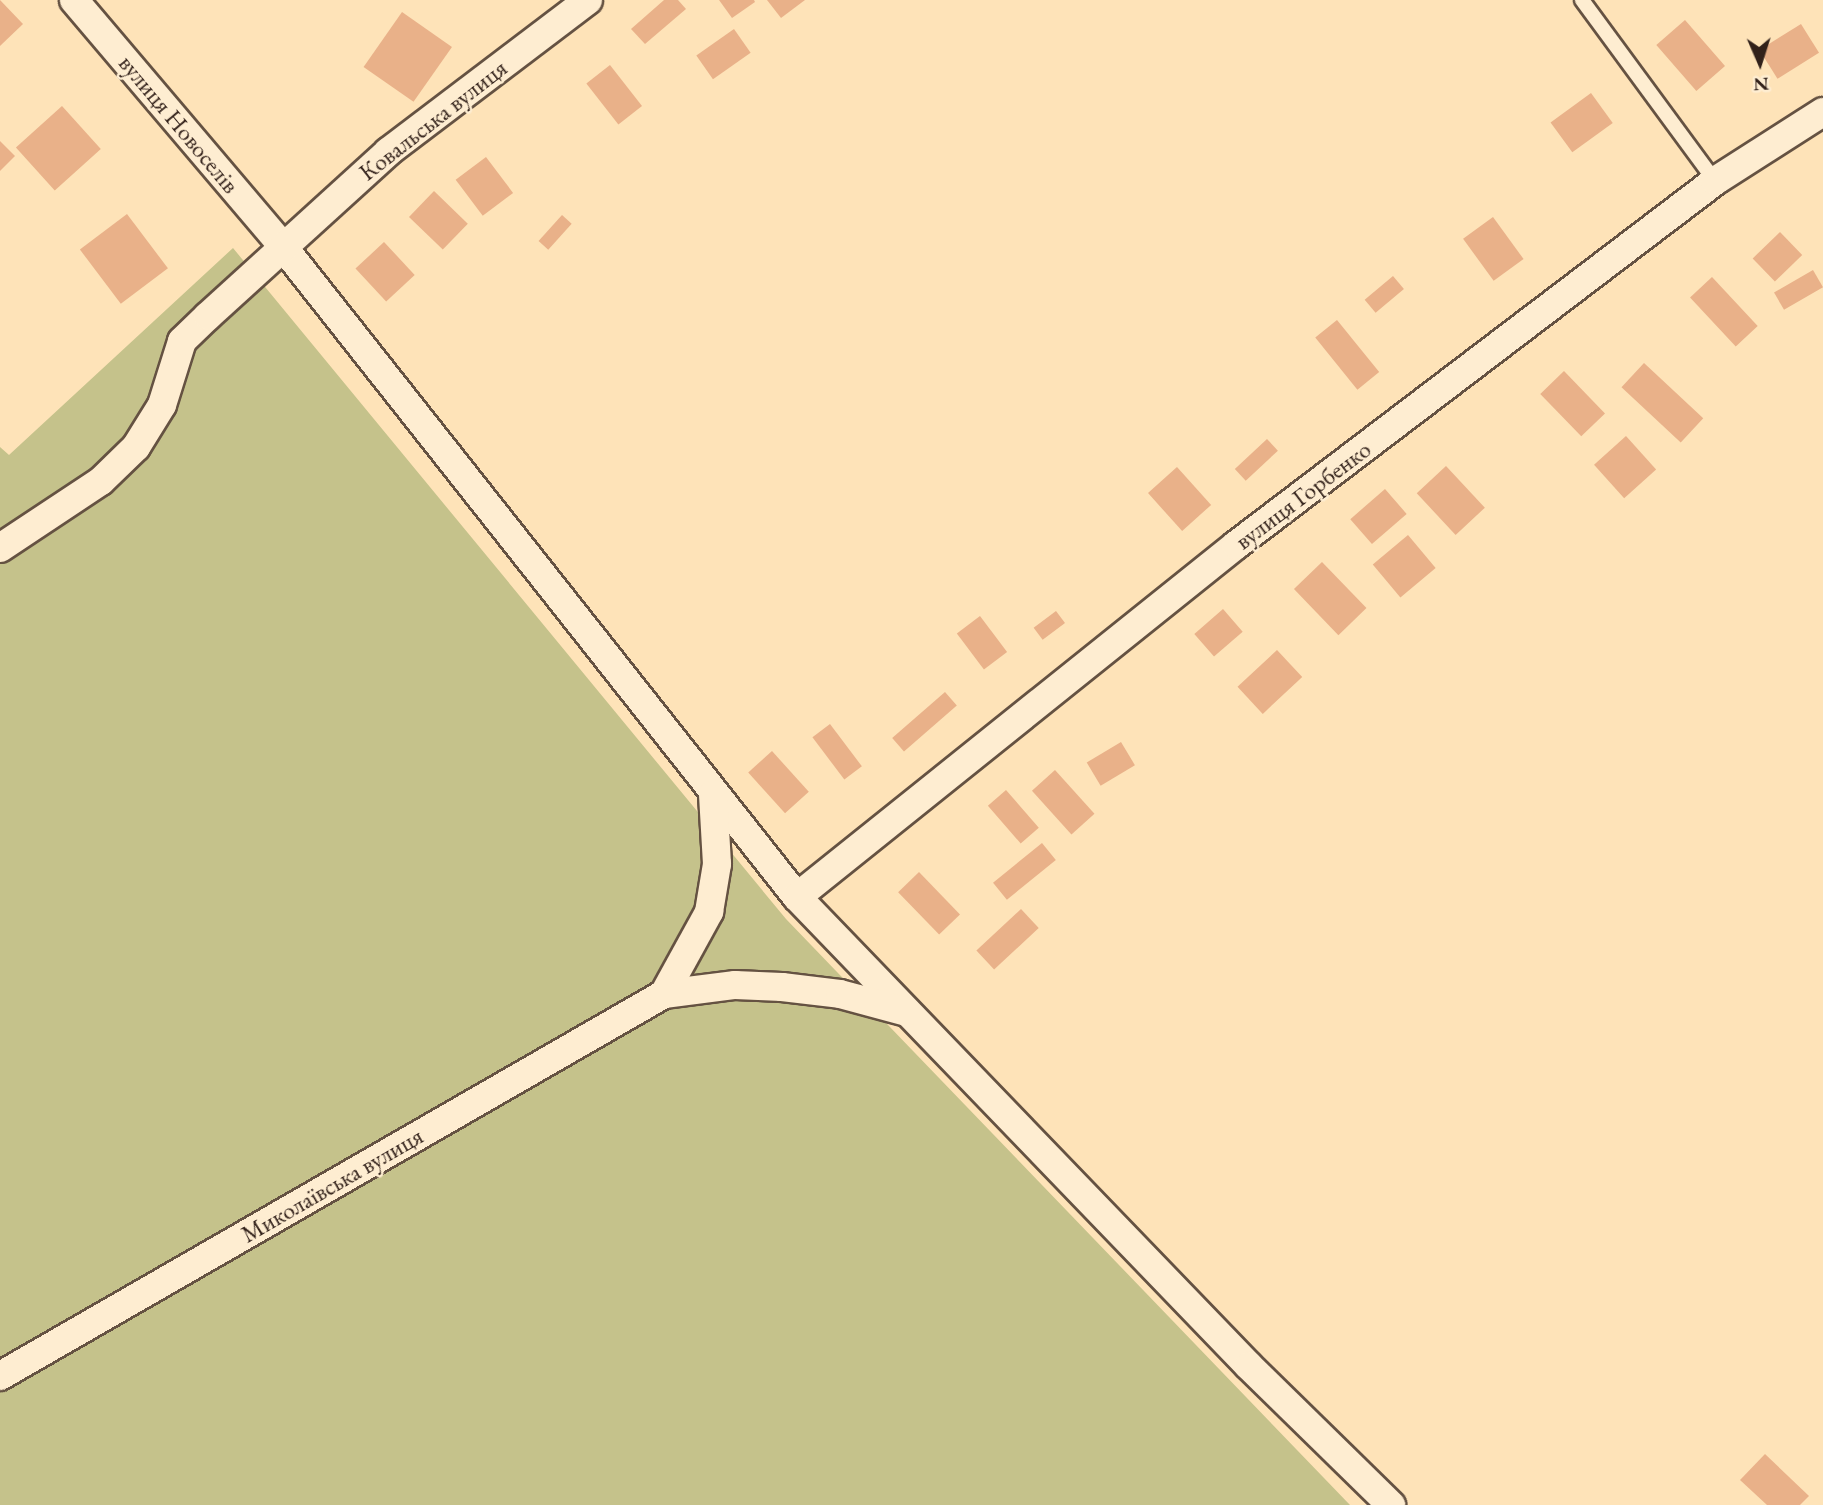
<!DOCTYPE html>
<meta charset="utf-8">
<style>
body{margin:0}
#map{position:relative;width:1823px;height:1505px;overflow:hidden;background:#fee3b8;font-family:"EB Garamond",serif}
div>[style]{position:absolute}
.green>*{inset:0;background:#c5c28b}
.building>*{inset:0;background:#e9b189;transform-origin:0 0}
.roads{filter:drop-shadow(2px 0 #655242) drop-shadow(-2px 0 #655242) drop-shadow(0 2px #655242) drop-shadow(0 -2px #655242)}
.service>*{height:14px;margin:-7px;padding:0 7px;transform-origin:7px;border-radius:7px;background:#feedd1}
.minor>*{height:28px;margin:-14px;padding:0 14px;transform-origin:14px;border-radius:14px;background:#feedd1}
span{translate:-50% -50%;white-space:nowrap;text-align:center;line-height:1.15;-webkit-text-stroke:5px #feedd1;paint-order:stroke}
.street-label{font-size:24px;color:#32211a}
.north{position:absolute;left:1725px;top:28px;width:70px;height:70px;-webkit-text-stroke:5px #feedd1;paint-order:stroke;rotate:177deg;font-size:19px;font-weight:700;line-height:28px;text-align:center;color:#32211a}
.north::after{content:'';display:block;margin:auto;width:24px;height:32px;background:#32211a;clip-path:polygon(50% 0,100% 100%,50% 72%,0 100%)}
</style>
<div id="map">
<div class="green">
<i style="clip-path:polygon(233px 248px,786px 919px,1350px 1505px,0 1505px,0 447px,9px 455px)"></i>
</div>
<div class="building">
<i style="clip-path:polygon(0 0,23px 24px,0 46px)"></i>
<i style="clip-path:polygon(664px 0,678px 0,686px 9px,645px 44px,631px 29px)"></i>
<i style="clip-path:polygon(719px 0,754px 0,755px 2px,732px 18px)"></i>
<i style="clip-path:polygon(767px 0,805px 0,781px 18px)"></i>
<i style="left:402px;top:12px;width:61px;height:67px;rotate:35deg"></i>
<i style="left:1685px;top:20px;width:61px;height:38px;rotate:49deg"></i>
<i style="left:1801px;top:24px;width:34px;height:49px;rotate:58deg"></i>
<i style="left:734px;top:29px;width:29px;height:46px;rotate:55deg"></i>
<i style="left:610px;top:65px;width:52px;height:30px;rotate:52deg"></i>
<i style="left:1591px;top:93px;width:37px;height:50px;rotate:54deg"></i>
<i style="left:62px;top:106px;width:58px;height:62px;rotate:48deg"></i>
<i style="clip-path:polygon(0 141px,15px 156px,0 171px)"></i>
<i style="left:486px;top:157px;width:45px;height:38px;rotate:53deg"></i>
<i style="left:434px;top:191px;width:47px;height:36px;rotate:44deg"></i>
<i style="left:127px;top:214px;width:68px;height:59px;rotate:53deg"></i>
<i style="left:562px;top:215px;width:13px;height:35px;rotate:42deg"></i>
<i style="left:1493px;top:217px;width:52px;height:37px;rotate:54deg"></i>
<i style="left:1780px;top:232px;width:32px;height:38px;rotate:46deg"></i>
<i style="left:384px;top:242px;width:45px;height:39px;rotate:47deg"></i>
<i style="left:1813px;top:270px;width:20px;height:45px;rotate:60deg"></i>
<i style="left:1393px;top:276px;width:17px;height:37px;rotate:50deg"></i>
<i style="left:1712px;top:277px;width:67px;height:30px;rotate:47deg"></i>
<i style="left:1337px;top:320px;width:67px;height:28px;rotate:51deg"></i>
<i style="left:1644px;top:363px;width:81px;height:33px;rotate:43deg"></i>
<i style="left:1564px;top:371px;width:59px;height:33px;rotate:46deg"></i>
<i style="left:1626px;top:436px;width:45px;height:43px;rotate:48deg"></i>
<i style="left:1267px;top:439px;width:16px;height:44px;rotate:47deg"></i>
<i style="left:1446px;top:466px;width:57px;height:40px;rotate:47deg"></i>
<i style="left:1177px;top:467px;width:51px;height:39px;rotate:48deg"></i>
<i style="left:1385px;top:489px;width:33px;height:46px;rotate:49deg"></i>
<i style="left:1408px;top:535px;width:43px;height:46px;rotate:50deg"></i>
<i style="left:1322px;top:562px;width:64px;height:39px;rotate:46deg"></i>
<i style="left:1223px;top:609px;width:30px;height:38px;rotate:49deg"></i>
<i style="left:1056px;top:611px;width:15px;height:28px;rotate:53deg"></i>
<i style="left:980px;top:616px;width:45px;height:29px;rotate:53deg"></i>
<i style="left:1277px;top:650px;width:37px;height:54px;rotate:47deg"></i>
<i style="left:945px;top:692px;width:18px;height:70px;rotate:49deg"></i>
<i style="left:830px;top:724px;width:53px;height:22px;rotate:53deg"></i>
<i style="left:1121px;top:742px;width:27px;height:40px;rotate:59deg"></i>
<i style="left:772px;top:751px;width:55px;height:32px;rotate:48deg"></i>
<i style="left:1055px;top:770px;width:59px;height:31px;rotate:48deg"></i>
<i style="left:1006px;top:790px;width:50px;height:24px;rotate:49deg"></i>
<i style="left:1042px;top:843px;width:22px;height:63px;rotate:51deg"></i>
<i style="left:919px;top:872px;width:59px;height:29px;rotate:46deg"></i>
<i style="left:1021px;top:909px;width:26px;height:61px;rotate:47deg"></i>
<i style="clip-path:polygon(1765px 1454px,1809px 1496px,1800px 1505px,1767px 1505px,1740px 1480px)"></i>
</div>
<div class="roads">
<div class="service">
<i style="left:1582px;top:0;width:225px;rotate:53.7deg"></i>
</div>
<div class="minor">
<i style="left:74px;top:0;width:325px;rotate:49.7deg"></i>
<i style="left:284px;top:248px;width:827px;rotate:51.68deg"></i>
<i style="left:797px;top:897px;width:651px;rotate:46.06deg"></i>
<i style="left:1249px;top:1366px;width:199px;rotate:44.4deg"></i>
<i style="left:0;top:548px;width:121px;rotate:-33.6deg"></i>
<i style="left:101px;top:481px;width:49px;rotate:-44.2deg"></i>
<i style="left:136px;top:447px;width:49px;rotate:-58.2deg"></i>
<i style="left:162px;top:405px;width:67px;rotate:-72.6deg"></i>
<i style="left:182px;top:341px;width:36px;rotate:-44deg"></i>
<i style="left:208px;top:316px;width:244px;rotate:-42.3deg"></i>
<i style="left:388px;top:152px;width:251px;rotate:-37.2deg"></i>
<i style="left:797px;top:897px;width:563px;rotate:-38.72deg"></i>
<i style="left:1236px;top:545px;width:602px;rotate:-37.23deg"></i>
<i style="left:1715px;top:181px;width:128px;rotate:-32.6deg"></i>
<i style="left:664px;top:994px;width:94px;rotate:-61.2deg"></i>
<i style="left:709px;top:912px;width:49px;rotate:-80.5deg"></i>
<i style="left:717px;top:864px;width:70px;rotate:-93.3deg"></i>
<i style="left:0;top:1376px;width:766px;rotate:-29.91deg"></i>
<i style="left:664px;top:994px;width:72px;rotate:-7.2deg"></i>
<i style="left:735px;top:985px;width:47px;rotate:2.4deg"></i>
<i style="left:782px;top:987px;width:58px;rotate:6.9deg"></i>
<i style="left:840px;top:994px;width:69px;rotate:15deg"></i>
</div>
</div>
<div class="street-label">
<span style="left:433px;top:120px;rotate:-38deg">Ковальська вулиця</span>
<span style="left:179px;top:124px;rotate:50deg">вулиця Новоселів</span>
<span style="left:1303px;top:495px;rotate:-37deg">вулиця Горбенко</span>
<span style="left:332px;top:1185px;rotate:-30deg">Миколаївська вулиця</span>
</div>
<div class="north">N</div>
</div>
